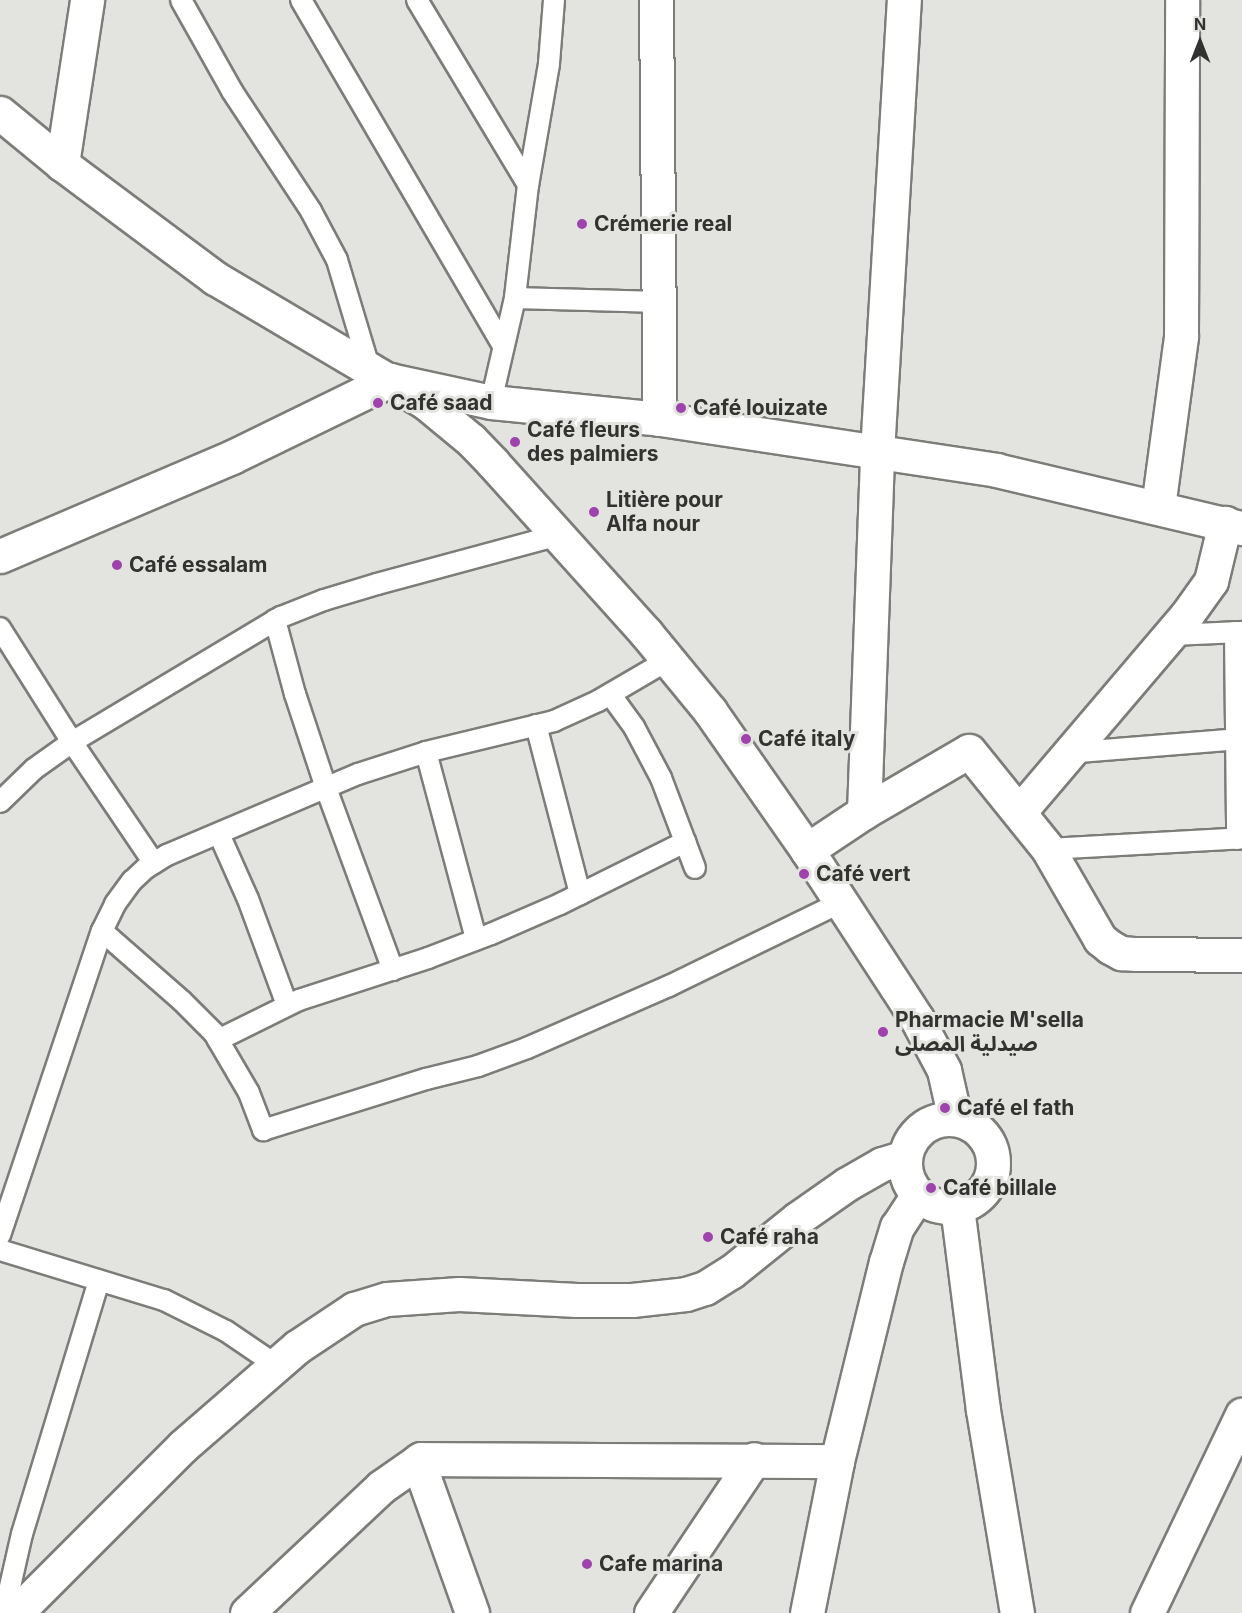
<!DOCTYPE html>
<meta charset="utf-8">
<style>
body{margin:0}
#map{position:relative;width:1242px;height:1613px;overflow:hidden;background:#e3e3df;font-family:Inter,"Noto Sans Arabic",sans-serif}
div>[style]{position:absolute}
.roads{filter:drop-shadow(2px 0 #7c7c78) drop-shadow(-2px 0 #7c7c78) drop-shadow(0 2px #7c7c78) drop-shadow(0 -2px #7c7c78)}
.lane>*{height:20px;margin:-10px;padding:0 10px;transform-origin:10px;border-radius:10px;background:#fff}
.street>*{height:33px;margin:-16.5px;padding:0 16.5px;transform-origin:16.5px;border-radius:16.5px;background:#fff}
.street>.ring{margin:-16.5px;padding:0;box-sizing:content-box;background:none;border:33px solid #fff;border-radius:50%}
.dots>*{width:16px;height:16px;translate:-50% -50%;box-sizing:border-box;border:3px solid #e3e3df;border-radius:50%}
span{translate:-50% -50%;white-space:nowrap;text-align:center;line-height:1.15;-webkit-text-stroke:6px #e3e3df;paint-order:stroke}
.poi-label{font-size:21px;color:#323230;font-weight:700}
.left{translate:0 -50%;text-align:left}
.north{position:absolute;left:1170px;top:12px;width:60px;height:60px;-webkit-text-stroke:4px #e3e3df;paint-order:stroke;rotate:0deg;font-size:16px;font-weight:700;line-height:24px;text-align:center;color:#323230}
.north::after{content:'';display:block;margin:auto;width:21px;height:27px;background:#323230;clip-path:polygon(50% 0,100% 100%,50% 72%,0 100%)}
</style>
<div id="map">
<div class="roads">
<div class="lane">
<i style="left:181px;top:0;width:104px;rotate:60.7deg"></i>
<i style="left:232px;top:91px;width:144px;rotate:56.6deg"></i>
<i style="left:311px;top:211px;width:55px;rotate:62deg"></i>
<i style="left:337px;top:260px;width:112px;rotate:73.3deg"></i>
<i style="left:301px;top:0;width:401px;rotate:59.7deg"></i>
<i style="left:417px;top:0;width:216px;rotate:59deg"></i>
<i style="left:554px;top:0;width:64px;rotate:94.5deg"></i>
<i style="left:549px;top:64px;width:123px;rotate:99.8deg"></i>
<i style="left:528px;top:185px;width:114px;rotate:96.6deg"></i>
<i style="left:515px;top:298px;width:145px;rotate:1.6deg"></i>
<i style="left:491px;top:402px;width:107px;rotate:-77deg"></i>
<i style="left:275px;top:620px;width:77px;rotate:74.9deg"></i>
<i style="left:295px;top:694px;width:99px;rotate:71.7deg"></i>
<i style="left:326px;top:788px;width:194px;rotate:69.8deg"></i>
<i style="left:0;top:628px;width:135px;rotate:57.7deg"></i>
<i style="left:72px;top:742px;width:146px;rotate:55.9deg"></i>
<i style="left:1235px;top:632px;width:207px;rotate:89.4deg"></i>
<i style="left:1170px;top:635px;width:72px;rotate:-2.4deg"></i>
<i style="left:610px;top:694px;width:41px;rotate:54deg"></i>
<i style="left:634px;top:727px;width:58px;rotate:62.1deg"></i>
<i style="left:661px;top:778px;width:96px;rotate:69.3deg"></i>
<i style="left:536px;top:725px;width:175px;rotate:75.4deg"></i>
<i style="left:426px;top:752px;width:194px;rotate:75deg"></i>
<i style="left:1067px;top:753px;width:176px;rotate:-4.6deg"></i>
<i style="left:0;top:802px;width:47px;rotate:-44.1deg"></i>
<i style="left:34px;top:769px;width:47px;rotate:-35.4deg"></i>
<i style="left:72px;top:742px;width:244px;rotate:-30.9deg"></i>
<i style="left:281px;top:617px;width:46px;rotate:-21.6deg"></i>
<i style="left:324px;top:600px;width:55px;rotate:-16.8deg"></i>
<i style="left:377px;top:584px;width:188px;rotate:-15.1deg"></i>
<i style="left:219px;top:834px;width:71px;rotate:66deg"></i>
<i style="left:248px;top:899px;width:113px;rotate:69.8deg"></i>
<i style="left:1048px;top:849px;width:194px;rotate:-3.2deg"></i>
<i style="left:102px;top:931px;width:106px;rotate:41.2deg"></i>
<i style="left:182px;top:1001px;width:45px;rotate:45deg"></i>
<i style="left:214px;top:1033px;width:69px;rotate:59.7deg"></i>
<i style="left:249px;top:1093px;width:40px;rotate:69deg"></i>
<i style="left:263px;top:1130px;width:171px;rotate:-17.4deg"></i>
<i style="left:426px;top:1079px;width:54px;rotate:-14deg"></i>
<i style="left:478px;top:1066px;width:52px;rotate:-20.2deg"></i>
<i style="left:527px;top:1048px;width:155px;rotate:-23.6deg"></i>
<i style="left:669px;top:986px;width:191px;rotate:-26deg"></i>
<i style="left:218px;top:1040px;width:90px;rotate:-26.3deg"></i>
<i style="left:299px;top:1000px;width:136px;rotate:-18deg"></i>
<i style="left:428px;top:958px;width:67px;rotate:-20.9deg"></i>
<i style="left:491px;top:934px;width:75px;rotate:-23.5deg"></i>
<i style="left:560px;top:904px;width:140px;rotate:-26.4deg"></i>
<i style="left:0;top:1235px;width:321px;rotate:-71.5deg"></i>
<i style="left:102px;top:931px;width:30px;rotate:-64deg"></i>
<i style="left:115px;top:904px;width:29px;rotate:-54deg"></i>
<i style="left:132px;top:881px;width:19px;rotate:-43deg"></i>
<i style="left:146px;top:868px;width:25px;rotate:-32deg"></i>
<i style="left:167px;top:855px;width:207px;rotate:-23deg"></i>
<i style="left:358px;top:774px;width:71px;rotate:-17.9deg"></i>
<i style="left:426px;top:752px;width:132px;rotate:-13.6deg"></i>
<i style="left:554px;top:721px;width:48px;rotate:-24.4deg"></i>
<i style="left:598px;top:701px;width:81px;rotate:-30.4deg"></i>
<i style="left:0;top:1250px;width:171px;rotate:17deg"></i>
<i style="left:164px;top:1300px;width:69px;rotate:26.6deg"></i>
<i style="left:226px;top:1331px;width:60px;rotate:34.2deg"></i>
<i style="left:4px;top:1613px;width:81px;rotate:-77.2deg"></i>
<i style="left:22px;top:1534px;width:265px;rotate:-73.1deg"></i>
</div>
<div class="street">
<i style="left:656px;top:0;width:419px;rotate:89.5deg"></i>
<i style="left:0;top:113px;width:80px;rotate:39.4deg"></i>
<i style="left:62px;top:164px;width:191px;rotate:36.7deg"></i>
<i style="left:215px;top:278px;width:244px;rotate:30.6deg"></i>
<i style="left:425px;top:402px;width:60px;rotate:39.6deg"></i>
<i style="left:471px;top:440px;width:32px;rotate:46deg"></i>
<i style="left:493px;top:463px;width:229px;rotate:48deg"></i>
<i style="left:646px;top:633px;width:101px;rotate:50.6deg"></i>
<i style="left:710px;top:711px;width:169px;rotate:55.1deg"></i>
<i style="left:807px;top:850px;width:202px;rotate:56.9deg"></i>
<i style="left:917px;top:1019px;width:58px;rotate:62.1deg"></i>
<i style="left:944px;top:1070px;width:50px;rotate:77.3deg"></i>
<i style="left:62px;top:164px;width:166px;rotate:-81.3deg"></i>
<i style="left:1158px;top:507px;width:173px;rotate:-82.3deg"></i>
<i style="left:1181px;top:336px;width:336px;rotate:-89.8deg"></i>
<i style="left:0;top:556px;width:252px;rotate:-23.1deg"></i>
<i style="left:232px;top:457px;width:176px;rotate:-26deg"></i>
<i style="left:390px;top:380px;width:103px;rotate:12.3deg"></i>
<i style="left:491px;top:402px;width:170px;rotate:5.7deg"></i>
<i style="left:660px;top:419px;width:340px;rotate:8.6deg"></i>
<i style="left:996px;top:470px;width:253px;rotate:13.3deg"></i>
<i style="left:1020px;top:811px;width:256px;rotate:-49.6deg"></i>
<i style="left:1186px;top:616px;width:43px;rotate:-54.5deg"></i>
<i style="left:1211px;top:581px;width:60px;rotate:-76.4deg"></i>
<i style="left:864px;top:812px;width:121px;rotate:-30.2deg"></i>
<i style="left:969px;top:751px;width:126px;rotate:51.1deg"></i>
<i style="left:1048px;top:849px;width:104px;rotate:60deg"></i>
<i style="left:1100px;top:939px;width:13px;rotate:39deg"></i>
<i style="left:1110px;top:947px;width:13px;rotate:29deg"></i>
<i style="left:1121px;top:953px;width:16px;rotate:4deg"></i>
<i style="left:1137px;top:954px;width:105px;rotate:0.5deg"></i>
<i style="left:807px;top:850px;width:69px;rotate:-33.7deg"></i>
<i style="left:864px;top:812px;width:360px;rotate:-87.9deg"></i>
<i style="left:877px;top:452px;width:453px;rotate:-86.6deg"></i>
<i class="ring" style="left:905px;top:1119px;width:55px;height:55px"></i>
<i style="left:957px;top:1207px;width:205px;rotate:82.7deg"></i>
<i style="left:983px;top:1410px;width:206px;rotate:80.5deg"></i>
<i style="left:418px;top:1461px;width:161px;rotate:70.4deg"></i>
<i style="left:16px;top:1613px;width:236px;rotate:-45deg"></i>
<i style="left:183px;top:1446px;width:151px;rotate:-41deg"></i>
<i style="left:297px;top:1347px;width:69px;rotate:-33.7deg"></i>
<i style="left:354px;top:1309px;width:34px;rotate:-17deg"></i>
<i style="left:387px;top:1299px;width:72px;rotate:-4deg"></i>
<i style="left:459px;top:1294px;width:118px;rotate:2.9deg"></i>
<i style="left:577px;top:1300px;width:55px"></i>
<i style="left:632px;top:1300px;width:54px;rotate:-6.3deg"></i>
<i style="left:686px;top:1294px;width:20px;rotate:-18deg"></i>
<i style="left:705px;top:1288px;width:31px;rotate:-32deg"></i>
<i style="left:731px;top:1272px;width:85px;rotate:-38.8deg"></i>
<i style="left:797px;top:1219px;width:61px;rotate:-35deg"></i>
<i style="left:847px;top:1184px;width:40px;rotate:-29.7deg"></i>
<i style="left:882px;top:1164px;width:24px;rotate:-17deg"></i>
<i style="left:247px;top:1613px;width:184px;rotate:-43.2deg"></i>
<i style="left:381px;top:1487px;width:49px;rotate:-35deg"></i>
<i style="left:421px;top:1459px;width:416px;rotate:0.3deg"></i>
<i style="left:651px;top:1613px;width:185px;rotate:-56.2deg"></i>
<i style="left:807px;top:1613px;width:155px;rotate:-78.8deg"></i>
<i style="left:837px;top:1461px;width:205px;rotate:-76.2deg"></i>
<i style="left:886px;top:1262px;width:37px;rotate:-73deg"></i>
<i style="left:897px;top:1227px;width:38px;rotate:-57deg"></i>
<i style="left:1147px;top:1613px;width:220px;rotate:-64.4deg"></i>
</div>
</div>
<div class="dots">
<i style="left:582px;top:224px;background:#9e42ac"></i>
<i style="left:378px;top:403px;background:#9e42ac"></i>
<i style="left:681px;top:408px;background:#9e42ac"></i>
<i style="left:515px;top:442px;background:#9e42ac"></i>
<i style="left:594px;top:512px;background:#9e42ac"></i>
<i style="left:117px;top:565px;background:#9e42ac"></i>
<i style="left:746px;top:739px;background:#9e42ac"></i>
<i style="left:804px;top:874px;background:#9e42ac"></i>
<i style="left:883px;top:1032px;background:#9e42ac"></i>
<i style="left:945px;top:1108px;background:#9e42ac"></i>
<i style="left:931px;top:1188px;background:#9e42ac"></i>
<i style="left:708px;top:1237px;background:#9e42ac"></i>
<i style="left:587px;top:1564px;background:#9e42ac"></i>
</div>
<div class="poi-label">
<span class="left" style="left:594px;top:224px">Crémerie real</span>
<span class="left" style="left:390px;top:403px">Café saad</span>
<span class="left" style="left:693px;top:408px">Café louizate</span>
<span class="left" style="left:527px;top:442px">Café fleurs<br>des palmiers</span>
<span class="left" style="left:606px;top:512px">Litière pour<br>Alfa nour</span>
<span class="left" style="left:129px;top:565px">Café essalam</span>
<span class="left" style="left:758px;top:739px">Café italy</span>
<span class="left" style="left:816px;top:874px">Café vert</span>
<span class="left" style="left:895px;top:1032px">Pharmacie M'sella<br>صيدلية المصلى</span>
<span class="left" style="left:957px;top:1108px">Café el fath</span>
<span class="left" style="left:943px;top:1188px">Café billale</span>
<span class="left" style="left:720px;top:1237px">Café raha</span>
<span class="left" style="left:599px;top:1564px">Cafe marina</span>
</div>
<div class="north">N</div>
</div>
